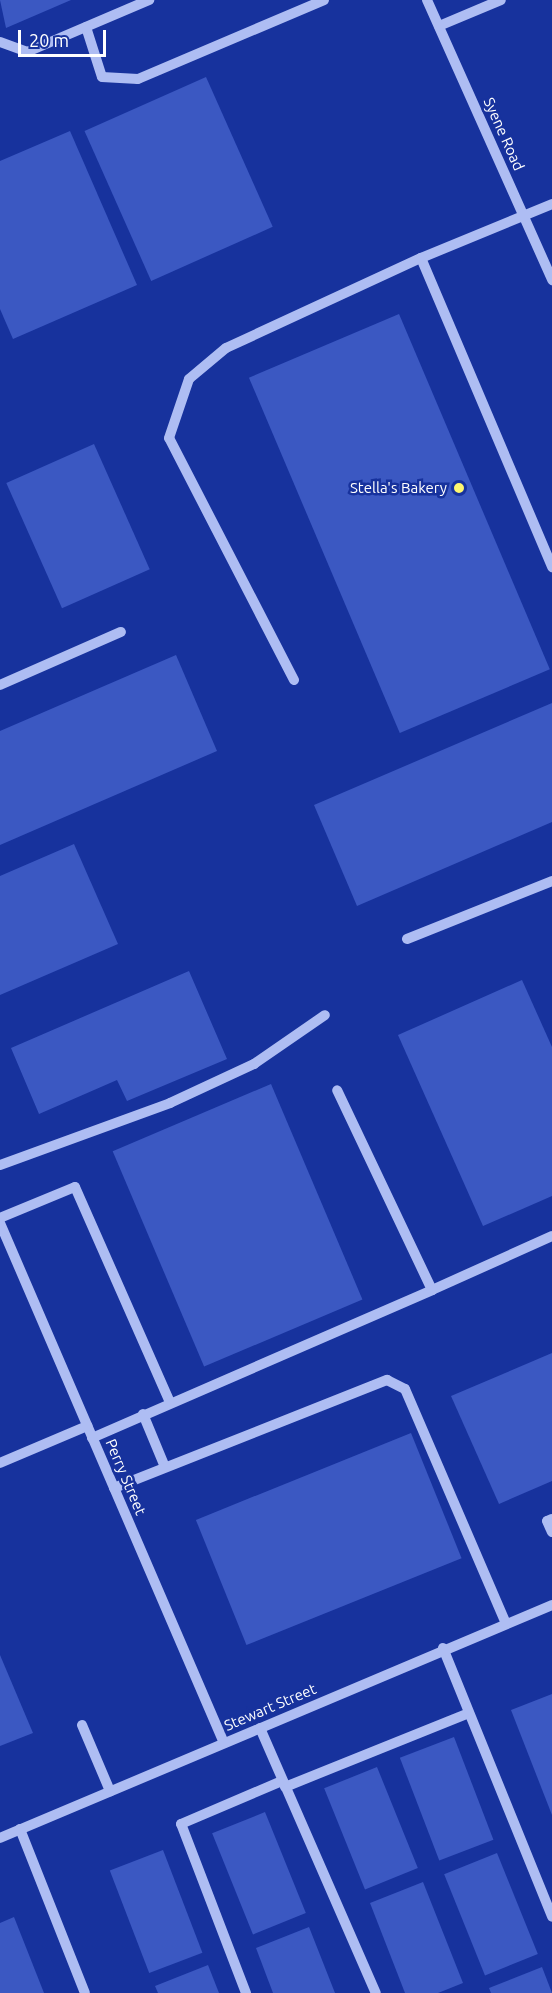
<!DOCTYPE html>
<style>
body{margin:0}
#map{position:relative;width:552px;height:1993px;overflow:hidden;background:#17329d;font-family:Ubuntu,sans-serif}
div>[style]{position:absolute}
.building>*{inset:0;background:#3b58c2;transform-origin:0 0}
.minor>*{height:10px;margin:-5px;padding:0 5px;transform-origin:5px;border-radius:5px;background:#aebdf3}
.dots>*{width:16px;height:16px;translate:-50% -50%;box-sizing:border-box;border:3px solid #17329d;border-radius:50%}
span{translate:-50% -50%;white-space:nowrap;text-align:center;line-height:1.15;-webkit-text-stroke:5px #17329d;paint-order:stroke}
.street-label{font-size:15px;color:#fff}
.poi-label{font-size:15px;color:#fff}
.right{translate:-100% -50%;text-align:right}
.scale{position:absolute;left:18px;top:30px;width:88px;height:27px;box-sizing:border-box;border:3px solid #fff;border-top:0;padding-left:8px;font-size:18px;line-height:21px;white-space:nowrap;color:#fff;-webkit-text-stroke:4px #17329d;paint-order:stroke}
</style>
<div id="map">
<div class="building">
<i style="clip-path:polygon(0 0,71px 0,6px 28px)"></i>
<i style="left:206px;top:77px;width:164px;height:133px;rotate:66deg"></i>
<i style="clip-path:polygon(70px 131px,137px 285px,13px 339px,0 309px,0 161px)"></i>
<i style="left:399px;top:314px;width:386px;height:163px;rotate:67deg"></i>
<i style="left:94px;top:444px;width:137px;height:96px;rotate:66deg"></i>
<i style="clip-path:polygon(176px 655px,217px 751px,0 845px,0 731px)"></i>
<i style="clip-path:polygon(552px 703px,552px 822px,357px 906px,314px 805px)"></i>
<i style="clip-path:polygon(74px 844px,118px 944px,0 995px,0 876px)"></i>
<i style="clip-path:polygon(189px 971px,227px 1059px,127px 1101px,117px 1080px,39px 1114px,11px 1048px)"></i>
<i style="clip-path:polygon(522px 980px,552px 1047px,552px 1196px,483px 1226px,398px 1035px)"></i>
<i style="left:271px;top:1084px;width:234px;height:172px;rotate:67deg"></i>
<i style="clip-path:polygon(552px 1353px,552px 1481px,499px 1504px,451px 1396px)"></i>
<i style="left:411px;top:1433px;width:135px;height:232px;rotate:68deg"></i>
<i style="clip-path:polygon(0 1655px,33px 1733px,0 1746px)"></i>
<i style="clip-path:polygon(552px 1694px,552px 1815px,511px 1710px)"></i>
<i style="left:454px;top:1737px;width:110px;height:58px;rotate:69deg"></i>
<i style="left:377px;top:1767px;width:109px;height:57px;rotate:68deg"></i>
<i style="left:265px;top:1812px;width:109px;height:57px;rotate:68deg"></i>
<i style="left:163px;top:1850px;width:110px;height:57px;rotate:69deg"></i>
<i style="left:497px;top:1853px;width:109px;height:57px;rotate:68deg"></i>
<i style="clip-path:polygon(423px 1882px,463px 1983px,438px 1993px,405px 1993px,370px 1903px)"></i>
<i style="clip-path:polygon(14px 1917px,44px 1993px,0 1993px,0 1923px)"></i>
<i style="clip-path:polygon(309px 1927px,335px 1993px,273px 1993px,256px 1948px)"></i>
<i style="clip-path:polygon(208px 1965px,219px 1993px,158px 1993px,155px 1986px)"></i>
<i style="clip-path:polygon(542px 1967px,552px 1993px,491px 1993px,489px 1988px)"></i>
</div>
<div class="minor">
<i style="left:427px;top:0;width:307px;rotate:65.9deg"></i>
<i style="left:439px;top:26px;width:67px;rotate:-22.8deg"></i>
<i style="left:86px;top:27px;width:52px;rotate:72.3deg"></i>
<i style="left:102px;top:77px;width:36px;rotate:3deg"></i>
<i style="left:138px;top:79px;width:202px;rotate:-23deg"></i>
<i style="left:0;top:42px;width:29px;rotate:20deg"></i>
<i style="left:27px;top:52px;width:133px;rotate:-23.1deg"></i>
<i style="left:552px;top:204px;width:142px;rotate:157.6deg"></i>
<i style="left:421px;top:258px;width:336px;rotate:67deg"></i>
<i style="left:294px;top:680px;width:272px;rotate:-117.3deg"></i>
<i style="left:169px;top:438px;width:62px;rotate:-71.3deg"></i>
<i style="left:189px;top:379px;width:48px;rotate:-40deg"></i>
<i style="left:226px;top:348px;width:215px;rotate:-24.8deg"></i>
<i style="left:0;top:685px;width:132px;rotate:-23.7deg"></i>
<i style="left:407px;top:939px;width:156px;rotate:-21.8deg"></i>
<i style="left:0;top:1165px;width:181px;rotate:-20deg"></i>
<i style="left:170px;top:1103px;width:93px;rotate:-24.9deg"></i>
<i style="left:254px;top:1064px;width:86px;rotate:-34.6deg"></i>
<i style="left:0;top:1218px;width:81px;rotate:-22.5deg"></i>
<i style="left:75px;top:1187px;width:235px;rotate:66.2deg"></i>
<i style="left:0;top:1223px;width:566px;rotate:66.7deg"></i>
<i style="left:432px;top:1290px;width:132px;rotate:-24.2deg"></i>
<i style="left:143px;top:1414px;width:57px;rotate:67.5deg"></i>
<i style="left:92px;top:1438px;width:371px;rotate:-23.5deg"></i>
<i style="left:432px;top:1290px;width:221px;rotate:-115.4deg"></i>
<i style="left:0;top:1463px;width:95px;rotate:-23deg"></i>
<i style="left:114px;top:1488px;width:294px;rotate:-21.6deg"></i>
<i style="left:387px;top:1380px;width:20px;rotate:27deg"></i>
<i style="left:405px;top:1389px;width:255px;rotate:66.7deg"></i>
<i style="left:552px;top:1519px;width:5px;rotate:158deg"></i>
<i style="left:547px;top:1521px;width:12px;rotate:66deg"></i>
<i style="left:443px;top:1648px;width:290px;rotate:67.9deg"></i>
<i style="left:82px;top:1725px;width:72px;rotate:67deg"></i>
<i style="left:260px;top:1728px;width:289px;rotate:66.4deg"></i>
<i style="left:285px;top:1787px;width:198px;rotate:-21.9deg"></i>
<i style="left:20px;top:1829px;width:176px;rotate:68.4deg"></i>
<i style="left:0;top:1838px;width:599px;rotate:-22.88deg"></i>
<i style="left:246px;top:1993px;width:181px;rotate:-111deg"></i>
<i style="left:181px;top:1824px;width:110px;rotate:-23.1deg"></i>
</div>
<div class="dots">
<i style="left:459px;top:488px;background:#fff770"></i>
</div>
<div class="street-label">
<span style="left:504px;top:134px;rotate:66deg">Syene Road</span>
<span style="left:126px;top:1477px;rotate:67deg">Perry Street</span>
<span style="left:270px;top:1707px;rotate:-23deg">Stewart Street</span>
</div>
<div class="poi-label">
<span class="right" style="left:447px;top:488px">Stella's Bakery</span>
</div>
<div class="scale">20 m</div>
</div>
